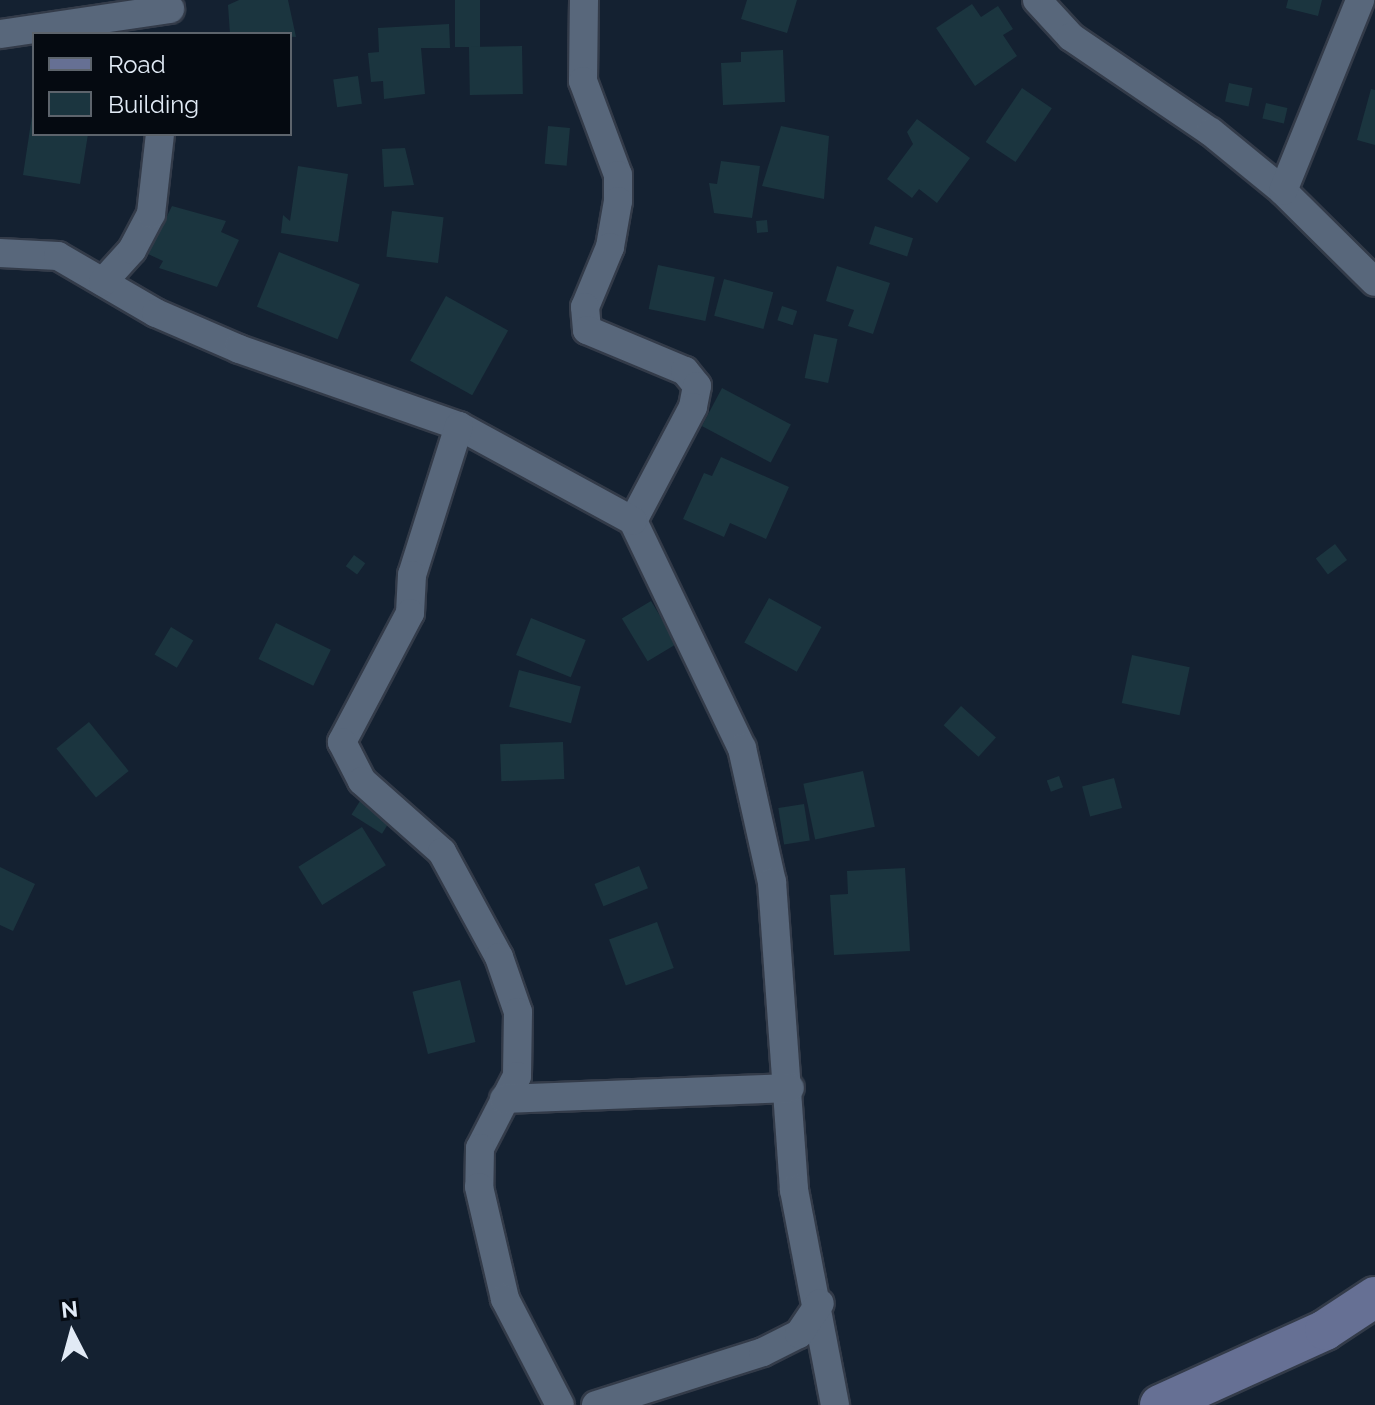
<!DOCTYPE html>
<style>
body{margin:0}
#map{position:relative;width:1375px;height:1405px;overflow:hidden;background:#142131;font-family:Raleway,sans-serif}
div>[style]{position:absolute}
.building>*{inset:0;background:#1b353f;transform-origin:0 0}
.roads{filter:drop-shadow(2px 0 #333b49) drop-shadow(-2px 0 #333b49) drop-shadow(0 2px #333b49) drop-shadow(0 -2px #333b49)}
.street>*{height:28px;margin:-14px;padding:0 14px;transform-origin:14px;border-radius:14px;background:#58677b}
.secondary>*{height:40px;margin:-20px;padding:0 20px;transform-origin:20px;border-radius:20px;background:#667094}
span{translate:-50% -50%;white-space:nowrap;text-align:center;line-height:1.15;-webkit-text-stroke:7px #050a11;paint-order:stroke}
.legend{position:absolute;left:32px;top:32px;width:260px;height:104px;box-sizing:border-box;background:#050a11;border:2px solid #5d646c;margin:0;padding:10px 14px;list-style:none;font-size:24px;color:#e1eaf5}
.legend li{display:flex;align-items:center;gap:16px;height:40px}
.legend b{width:40px;border:2px solid #5d646c}
.north{position:absolute;left:32px;top:1293px;width:80px;height:80px;-webkit-text-stroke:6px #050a11;paint-order:stroke;rotate:354deg;font-size:22px;font-weight:700;line-height:32px;text-align:center;color:#e1eaf5}
.north::after{content:'';display:block;margin:auto;width:28px;height:36px;background:#e1eaf5;clip-path:polygon(50% 0,100% 100%,50% 72%,0 100%)}
</style>
<div id="map">
<div class="building">
<i style="clip-path:polygon(239px 0,288px 0,296px 37px,230px 34px,228px 5px)"></i>
<i style="left:455px;top:0;width:25px;height:47px"></i>
<i style="clip-path:polygon(747px 0,797px 0,787px 33px,741px 19px)"></i>
<i style="clip-path:polygon(1288px 0,1322px 0,1318px 16px,1286px 8px)"></i>
<i style="clip-path:polygon(972px 4px,981px 17px,998px 6px,1013px 29px,1003px 35px,1017px 56px,975px 86px,936px 28px)"></i>
<i style="clip-path:polygon(449px 24px,450px 48px,421px 48px,425px 94px,384px 99px,383px 81px,371px 82px,368px 53px,379px 52px,378px 28px)"></i>
<i style="left:522px;top:46px;width:48px;height:53px;rotate:89deg"></i>
<i style="clip-path:polygon(783px 50px,785px 102px,723px 105px,721px 63px,741px 62px,741px 52px)"></i>
<i style="left:358px;top:76px;width:28px;height:25px;rotate:82deg"></i>
<i style="left:1229px;top:83px;width:24px;height:19px;rotate:12deg"></i>
<i style="left:1022px;top:88px;width:36px;height:65px;rotate:34deg"></i>
<i style="clip-path:polygon(1371px 89px,1375px 90px,1375px 145px,1357px 140px)"></i>
<i style="left:1266px;top:103px;width:22px;height:16px;rotate:13deg"></i>
<i style="clip-path:polygon(32px 116px,34px 134px,88px 134px,80px 184px,23px 175px)"></i>
<i style="clip-path:polygon(917px 119px,970px 158px,937px 203px,919px 189px,912px 198px,887px 179px,913px 144px,907px 132px)"></i>
<i style="left:548px;top:126px;width:22px;height:38px;rotate:5deg"></i>
<i style="clip-path:polygon(781px 126px,829px 136px,824px 199px,762px 186px)"></i>
<i style="clip-path:polygon(405px 148px,414px 185px,384px 187px,382px 149px)"></i>
<i style="clip-path:polygon(721px 161px,760px 166px,752px 218px,714px 213px,709px 183px,717px 184px)"></i>
<i style="clip-path:polygon(298px 166px,348px 174px,338px 242px,281px 233px,283px 215px,290px 221px)"></i>
<i style="clip-path:polygon(172px 206px,226px 221px,221px 232px,239px 240px,217px 287px,159px 268px,163px 261px,148px 254px)"></i>
<i style="left:392px;top:211px;width:52px;height:46px;rotate:7deg"></i>
<i style="left:767px;top:220px;width:12px;height:11px;rotate:85deg"></i>
<i style="left:875px;top:226px;width:40px;height:19px;rotate:18deg"></i>
<i style="left:279px;top:252px;width:87px;height:59px;rotate:22deg"></i>
<i style="left:658px;top:265px;width:58px;height:45px;rotate:12deg"></i>
<i style="clip-path:polygon(837px 266px,890px 283px,873px 334px,848px 326px,854px 310px,826px 301px)"></i>
<i style="left:724px;top:279px;width:51px;height:38px;rotate:15deg"></i>
<i style="left:446px;top:296px;width:71px;height:74px;rotate:29deg"></i>
<i style="left:782px;top:306px;width:16px;height:15px;rotate:18deg"></i>
<i style="left:814px;top:334px;width:24px;height:45px;rotate:12deg"></i>
<i style="left:722px;top:388px;width:78px;height:43px;rotate:28deg"></i>
<i style="clip-path:polygon(721px 457px,789px 487px,766px 539px,730px 523px,724px 537px,683px 519px,704px 473px,712px 476px)"></i>
<i style="left:1335px;top:544px;width:20px;height:24px;rotate:53deg"></i>
<i style="left:354px;top:555px;width:14px;height:14px;rotate:36deg"></i>
<i style="left:769px;top:598px;width:60px;height:51px;rotate:29deg"></i>
<i style="left:651px;top:601px;width:50px;height:34px;rotate:59deg"></i>
<i style="left:531px;top:618px;width:59px;height:40px;rotate:22deg"></i>
<i style="left:276px;top:623px;width:61px;height:40px;rotate:26deg"></i>
<i style="left:171px;top:627px;width:26px;height:32px;rotate:31deg"></i>
<i style="left:1132px;top:655px;width:59px;height:49px;rotate:12deg"></i>
<i style="left:519px;top:670px;width:64px;height:38px;rotate:15deg"></i>
<i style="left:961px;top:706px;width:47px;height:26px;rotate:42deg"></i>
<i style="left:89px;top:722px;width:63px;height:42px;rotate:51deg"></i>
<i style="left:563px;top:742px;width:37px;height:63px;rotate:88deg"></i>
<i style="left:863px;top:771px;width:57px;height:61px;rotate:78deg"></i>
<i style="left:1059px;top:776px;width:12px;height:13px;rotate:70deg"></i>
<i style="left:1114px;top:778px;width:31px;height:33px;rotate:75deg"></i>
<i style="left:360px;top:801px;width:36px;height:16px;rotate:32deg"></i>
<i style="left:804px;top:804px;width:37px;height:26px;rotate:81deg"></i>
<i style="left:362px;top:827px;width:45px;height:75px;rotate:58deg"></i>
<i style="left:639px;top:866px;width:24px;height:48px;rotate:68deg"></i>
<i style="clip-path:polygon(0 867px,35px 884px,13px 931px,0 925px)"></i>
<i style="clip-path:polygon(905px 868px,910px 951px,834px 955px,830px 895px,848px 894px,847px 871px)"></i>
<i style="left:657px;top:922px;width:49px;height:51px;rotate:70deg"></i>
<i style="left:460px;top:980px;width:64px;height:49px;rotate:76deg"></i>
</div>
<div class="roads">
<div class="street">
<i style="left:584px;top:0;width:81px;rotate:90.7deg"></i>
<i style="left:583px;top:81px;width:100px;rotate:69.6deg"></i>
<i style="left:618px;top:175px;width:26px;rotate:90deg"></i>
<i style="left:618px;top:201px;width:47px;rotate:99.9deg"></i>
<i style="left:610px;top:247px;width:65px;rotate:112.6deg"></i>
<i style="left:585px;top:307px;width:23px;rotate:85deg"></i>
<i style="left:587px;top:330px;width:106px;rotate:22.7deg"></i>
<i style="left:685px;top:371px;width:19px;rotate:51deg"></i>
<i style="left:697px;top:386px;width:21px;rotate:101deg"></i>
<i style="left:693px;top:407px;width:129px;rotate:117.8deg"></i>
<i style="left:633px;top:521px;width:252px;rotate:64.4deg"></i>
<i style="left:742px;top:748px;width:137px;rotate:77.4deg"></i>
<i style="left:772px;top:882px;width:309px;rotate:85.9deg"></i>
<i style="left:794px;top:1190px;width:219px;rotate:79.2deg"></i>
<i style="left:1037px;top:0;width:50px;rotate:47.4deg"></i>
<i style="left:1071px;top:37px;width:169px;rotate:34.2deg"></i>
<i style="left:1211px;top:132px;width:93px;rotate:39.3deg"></i>
<i style="left:1283px;top:191px;width:129px;rotate:44.7deg"></i>
<i style="left:0;top:34px;width:172px;rotate:-8.4deg"></i>
<i style="left:1283px;top:191px;width:206px;rotate:-68deg"></i>
<i style="left:0;top:253px;width:58px;rotate:3deg"></i>
<i style="left:58px;top:256px;width:113px;rotate:30.2deg"></i>
<i style="left:156px;top:313px;width:90px;rotate:23.4deg"></i>
<i style="left:239px;top:349px;width:233px;rotate:19.3deg"></i>
<i style="left:459px;top:426px;width:198px;rotate:28.6deg"></i>
<i style="left:103px;top:282px;width:43px;rotate:-47.8deg"></i>
<i style="left:132px;top:250px;width:41px;rotate:-62.2deg"></i>
<i style="left:151px;top:214px;width:81px;rotate:-83.6deg"></i>
<i style="left:459px;top:426px;width:156px;rotate:107.5deg"></i>
<i style="left:412px;top:575px;width:38px;rotate:93deg"></i>
<i style="left:410px;top:613px;width:146px;rotate:117.8deg"></i>
<i style="left:342px;top:742px;width:44px;rotate:62.9deg"></i>
<i style="left:362px;top:781px;width:107px;rotate:41.6deg"></i>
<i style="left:442px;top:852px;width:119px;rotate:61.5deg"></i>
<i style="left:499px;top:957px;width:58px;rotate:70.9deg"></i>
<i style="left:518px;top:1012px;width:64px;rotate:90.9deg"></i>
<i style="left:517px;top:1076px;width:81px;rotate:117.2deg"></i>
<i style="left:480px;top:1148px;width:39px;rotate:91deg"></i>
<i style="left:479px;top:1187px;width:115px;rotate:76.9deg"></i>
<i style="left:505px;top:1299px;width:119px;rotate:62.6deg"></i>
<i style="left:504px;top:1099px;width:286px;rotate:-2.2deg"></i>
<i style="left:596px;top:1405px;width:175px;rotate:-17.6deg"></i>
<i style="left:763px;top:1352px;width:40px;rotate:-26.6deg"></i>
<i style="left:799px;top:1334px;width:37px;rotate:-56deg"></i>
</div>
<div class="secondary">
<i style="left:1160px;top:1405px;width:181px;rotate:-24.4deg"></i>
<i style="left:1325px;top:1330px;width:60px;rotate:-33.4deg"></i>
</div>
</div>
<ul class="legend">
<li><b style="height:10px;background:#667094"></b>Road</li>
<li><b style="height:22px;background:#1b353f"></b>Building</li>
</ul>
<div class="north">N</div>
</div>
